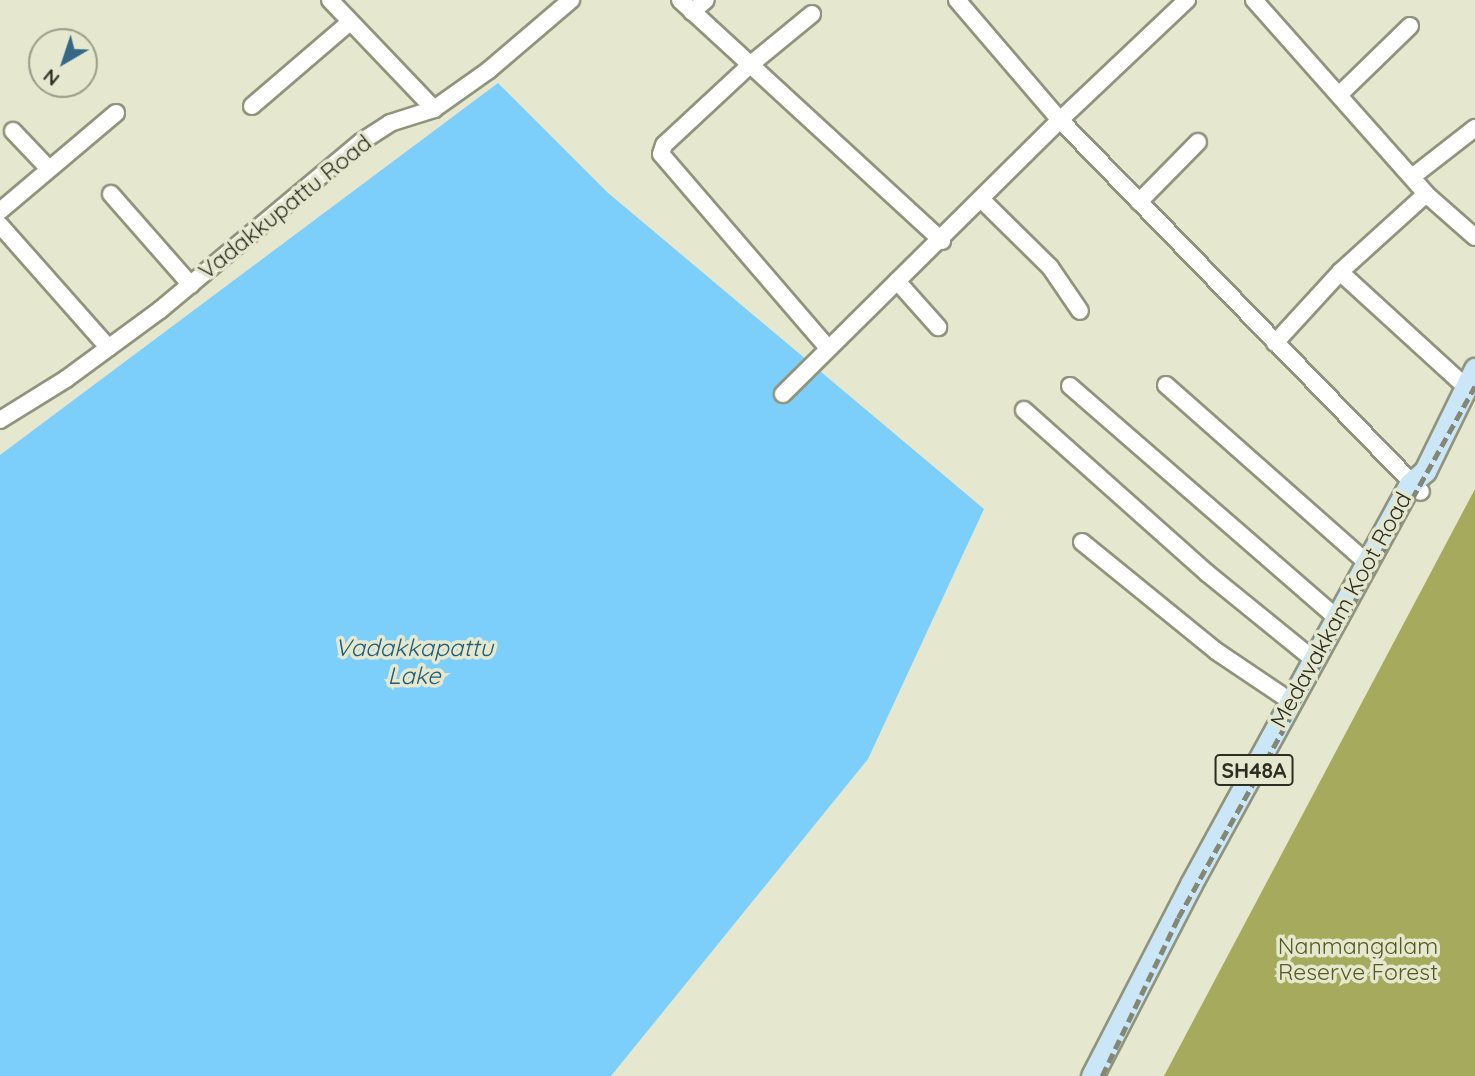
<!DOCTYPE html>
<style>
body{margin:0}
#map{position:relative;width:1475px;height:1076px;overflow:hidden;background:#e5e8ce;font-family:Quicksand,sans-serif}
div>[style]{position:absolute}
.forest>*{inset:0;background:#a5aa5c}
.water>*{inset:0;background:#7dcffb}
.roads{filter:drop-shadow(2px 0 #91947c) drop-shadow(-2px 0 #91947c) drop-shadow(0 2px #91947c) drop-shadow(0 -2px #91947c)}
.minor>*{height:16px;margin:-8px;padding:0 8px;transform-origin:8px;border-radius:8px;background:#fff}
.major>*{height:21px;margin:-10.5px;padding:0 10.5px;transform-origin:10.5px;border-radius:10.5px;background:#cbe7f7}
.rail>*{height:4.5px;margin-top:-2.25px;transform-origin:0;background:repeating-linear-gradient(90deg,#858775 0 10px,transparent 0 15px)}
span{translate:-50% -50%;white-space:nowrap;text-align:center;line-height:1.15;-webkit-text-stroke:7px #e5e8ce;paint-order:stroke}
.shield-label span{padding:2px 5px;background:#e5e8ce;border:2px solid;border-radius:5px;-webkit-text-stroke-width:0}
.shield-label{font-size:21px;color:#2c2d23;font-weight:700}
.street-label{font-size:23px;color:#2c2d23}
.park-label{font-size:23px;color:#575a20}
.water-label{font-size:24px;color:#1f5d7b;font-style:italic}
.north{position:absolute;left:28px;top:28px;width:70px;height:70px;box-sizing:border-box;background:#e5e8ce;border:2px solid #9b9d8a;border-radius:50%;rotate:219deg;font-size:19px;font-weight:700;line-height:28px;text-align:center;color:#2c2d23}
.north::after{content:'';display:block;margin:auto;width:24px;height:32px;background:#346985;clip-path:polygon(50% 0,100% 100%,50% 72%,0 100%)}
</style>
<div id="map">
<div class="forest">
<i style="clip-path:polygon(1475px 489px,1475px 1076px,1164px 1076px)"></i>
</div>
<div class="water">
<i style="clip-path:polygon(498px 83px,607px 192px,984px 509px,868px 759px,611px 1076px,0 1076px,0 455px)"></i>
</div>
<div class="roads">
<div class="minor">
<i style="left:330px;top:0;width:151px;rotate:46.3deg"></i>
<i style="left:680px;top:0;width:356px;rotate:42.6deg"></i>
<i style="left:957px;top:0;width:158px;rotate:49.4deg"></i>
<i style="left:1060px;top:120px;width:175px;rotate:-43.4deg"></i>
<i style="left:1254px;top:0;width:259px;rotate:48.4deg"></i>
<i style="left:1426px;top:194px;width:65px;rotate:41.3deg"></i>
<i style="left:692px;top:12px;width:18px;rotate:-41deg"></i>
<i style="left:812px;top:14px;width:80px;rotate:140.6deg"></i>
<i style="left:750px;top:65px;width:117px;rotate:137.1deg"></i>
<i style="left:664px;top:145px;width:9px;rotate:108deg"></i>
<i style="left:661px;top:154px;width:255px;rotate:49.3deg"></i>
<i style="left:1339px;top:95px;width:99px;rotate:-44.2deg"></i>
<i style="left:252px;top:106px;width:129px;rotate:-40.6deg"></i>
<i style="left:13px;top:131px;width:52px;rotate:46.5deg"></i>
<i style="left:1412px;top:177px;width:80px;rotate:-37.9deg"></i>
<i style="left:111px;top:194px;width:121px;rotate:48.7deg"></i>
<i style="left:1426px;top:194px;width:116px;rotate:137.8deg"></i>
<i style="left:1340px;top:272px;width:171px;rotate:42.4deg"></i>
<i style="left:983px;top:201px;width:94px;rotate:44.6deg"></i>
<i style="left:1050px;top:267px;width:53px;rotate:55.7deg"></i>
<i style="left:1139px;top:202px;width:84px;rotate:-45.5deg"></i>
<i style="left:0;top:211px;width:152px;rotate:-40.2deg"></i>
<i style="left:0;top:225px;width:164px;rotate:48.5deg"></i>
<i style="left:897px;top:281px;width:62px;rotate:48.3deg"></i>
<i style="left:1275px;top:343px;width:96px;rotate:-47.5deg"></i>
<i style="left:1166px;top:385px;width:268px;rotate:41.5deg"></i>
<i style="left:1070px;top:386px;width:355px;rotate:41deg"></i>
<i style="left:783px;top:394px;width:390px;rotate:-44.7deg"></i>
<i style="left:1060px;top:120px;width:518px;rotate:45.86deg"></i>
<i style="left:1024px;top:410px;width:245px;rotate:41.7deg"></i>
<i style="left:1207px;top:573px;width:136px;rotate:39.1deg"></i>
<i style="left:0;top:420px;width:78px;rotate:-31.8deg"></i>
<i style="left:66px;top:379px;width:117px;rotate:-36.3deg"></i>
<i style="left:160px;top:310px;width:262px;rotate:-39.9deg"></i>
<i style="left:361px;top:142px;width:35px;rotate:-33deg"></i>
<i style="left:390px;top:123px;width:46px;rotate:-17.7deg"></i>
<i style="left:434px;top:109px;width:67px;rotate:-35.3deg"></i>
<i style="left:489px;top:70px;width:108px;rotate:-40.5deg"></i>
<i style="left:1082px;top:542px;width:173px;rotate:39.1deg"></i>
<i style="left:1216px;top:651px;width:92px;rotate:33.9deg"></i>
</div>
<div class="major">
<i style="left:1092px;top:1076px;width:216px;rotate:-62.7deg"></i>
<i style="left:1191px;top:884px;width:456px;rotate:-61.3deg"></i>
<i style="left:1410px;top:484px;width:20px;rotate:-41deg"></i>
<i style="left:1425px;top:471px;width:114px;rotate:-63.9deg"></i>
</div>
</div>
<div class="rail">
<i style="left:1102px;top:1076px;width:175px;rotate:-64.3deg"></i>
<i style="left:1178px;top:918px;width:609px;rotate:-60.83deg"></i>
</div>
<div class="shield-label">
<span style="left:1254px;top:770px">SH48A</span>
</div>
<div class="street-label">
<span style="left:285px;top:207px;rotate:-39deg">Vadakkupattu Road</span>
<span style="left:1341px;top:610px;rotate:-61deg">Medavakkam Koot Road</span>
</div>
<div class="park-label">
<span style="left:1358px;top:959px">Nanmangalam<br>Reserve Forest</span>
</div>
<div class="water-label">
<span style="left:414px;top:662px">Vadakkapattu<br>Lake</span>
</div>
<div class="north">N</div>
</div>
